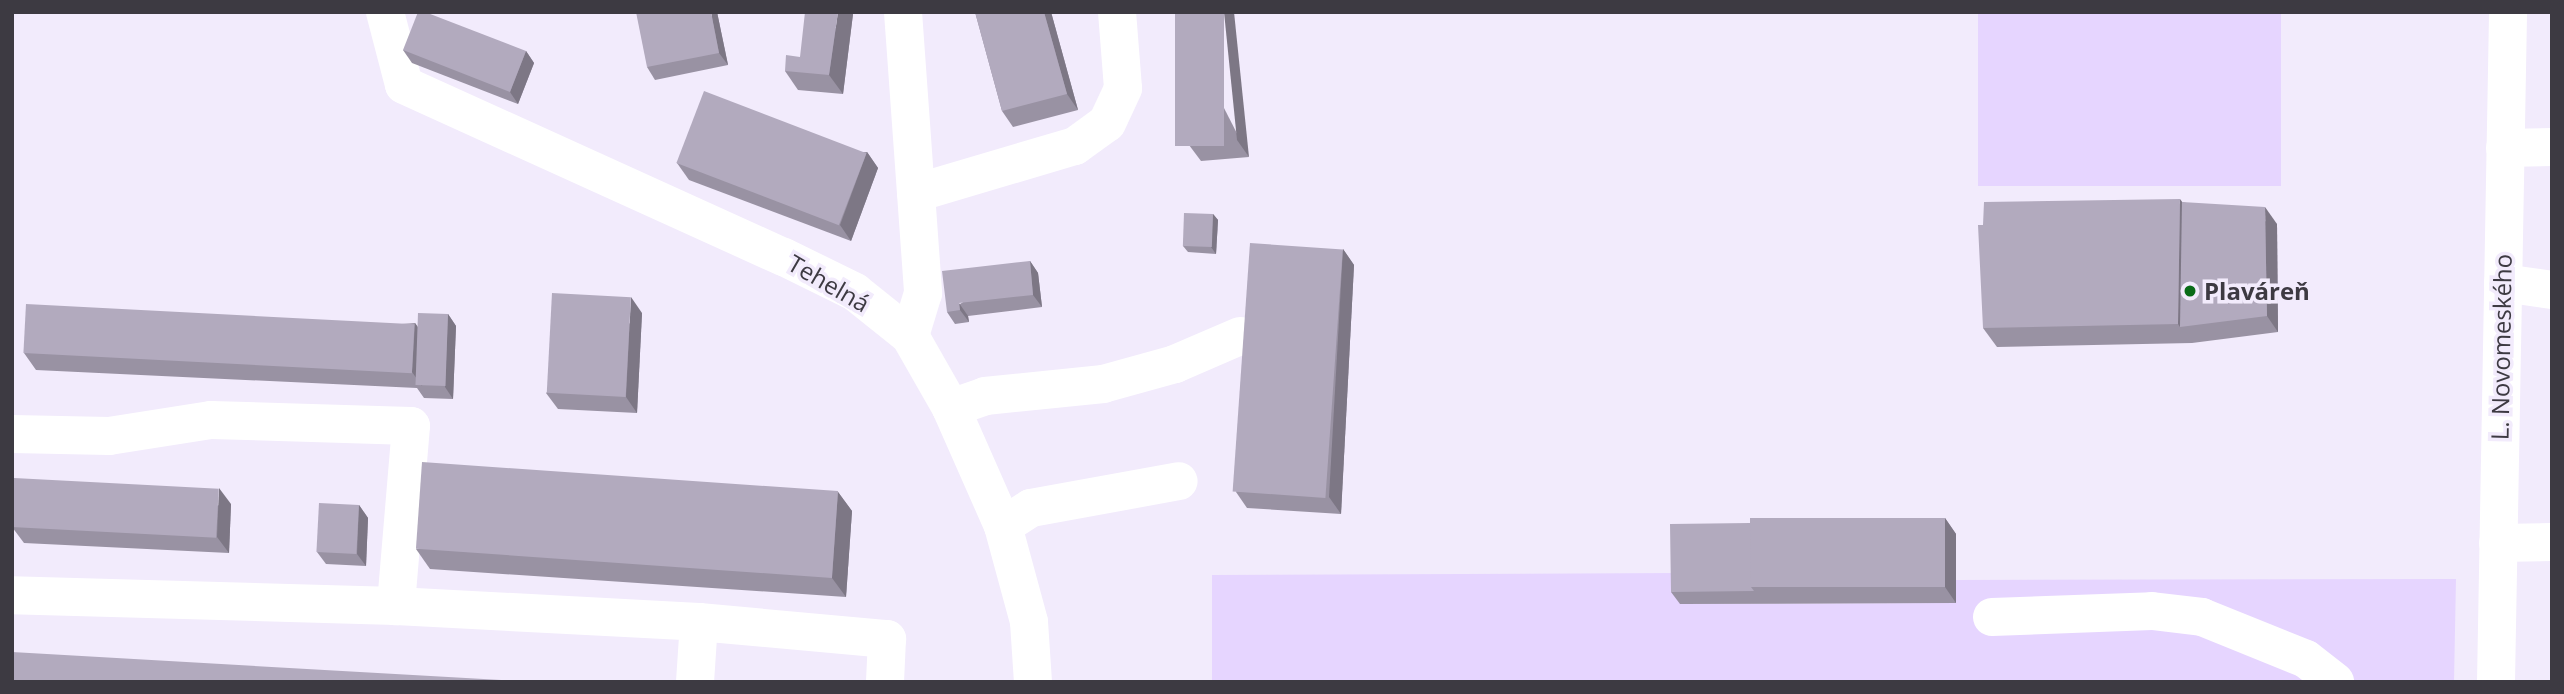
<!DOCTYPE html>
<meta charset="utf-8">
<style>
body{margin:0}
#map{position:relative;width:2564px;height:694px;overflow:hidden;background:#f2ebfc;font-family:"Open Sans",sans-serif}
div>[style]{position:absolute}
.green>*{inset:0;background:#e6d5ff;transform-origin:0 0}
.minor>*{height:38px;margin:-19px;padding:0 19px;transform-origin:19px;border-radius:19px;background:#fff}
.wall>*{inset:0;background:#9992a3}
.shaded-wall>*{inset:0;background:#7d7785}
.building>*{inset:0;background:#b2aabe;transform-origin:0 0}
.dots>*{width:19px;height:19px;translate:-50% -50%;box-sizing:border-box;border:4px solid #f2ebfc;border-radius:50%}
span{translate:-50% -50%;white-space:nowrap;text-align:center;line-height:1.15;-webkit-text-stroke:7px #f2ebfc;paint-order:stroke}
.street-label{font-size:24px;color:#3d3a42}
.poi-label{font-size:24px;color:#3d3a42;font-weight:700}
.left{translate:0 -50%;text-align:left}
.frame{position:absolute;inset:0;border:14px solid #3d3a42;pointer-events:none}
</style>
<div id="map">
<div class="green">
<i style="left:1978px;top:12px;width:303px;height:174px"></i>
<i style="clip-path:polygon(1679px 573px,1680px 604px,1956px 603px,1956px 580px,2456px 579px,2454px 682px,1212px 682px,1212px 575px)"></i>
</div>
<div class="minor">
<i style="left:385px;top:12px;width:75px;rotate:75.4deg"></i>
<i style="left:404px;top:85px;width:417px;rotate:24.4deg"></i>
<i style="left:784px;top:257px;width:79px;rotate:26.2deg"></i>
<i style="left:855px;top:292px;width:70px;rotate:38.7deg"></i>
<i style="left:910px;top:336px;width:83px;rotate:60.3deg"></i>
<i style="left:951px;top:408px;width:129px;rotate:66.2deg"></i>
<i style="left:1003px;top:526px;width:99px;rotate:74.8deg"></i>
<i style="left:1029px;top:622px;width:60px;rotate:86.2deg"></i>
<i style="left:903px;top:12px;width:282px;rotate:85.9deg"></i>
<i style="left:923px;top:293px;width:45px;rotate:106.8deg"></i>
<i style="left:2505px;top:148px;width:47px;rotate:-1.2deg"></i>
<i style="left:916px;top:193px;width:166px;rotate:-16.5deg"></i>
<i style="left:1075px;top:146px;width:39px;rotate:-36deg"></i>
<i style="left:1107px;top:123px;width:38px;rotate:-65deg"></i>
<i style="left:1123px;top:88px;width:76px;rotate:-94.5deg"></i>
<i style="left:2503px;top:283px;width:49px;rotate:8.1deg"></i>
<i style="left:951px;top:408px;width:36px;rotate:-19deg"></i>
<i style="left:985px;top:396px;width:119px;rotate:-5.8deg"></i>
<i style="left:1103px;top:384px;width:75px;rotate:-15.5deg"></i>
<i style="left:1175px;top:364px;width:71px;rotate:-23.3deg"></i>
<i style="left:12px;top:434px;width:97px;rotate:1.2deg"></i>
<i style="left:109px;top:436px;width:103px;rotate:-8.9deg"></i>
<i style="left:211px;top:420px;width:200px;rotate:1.7deg"></i>
<i style="left:411px;top:426px;width:181px;rotate:94.8deg"></i>
<i style="left:396px;top:606px;width:384px;rotate:-178.4deg"></i>
<i style="left:1003px;top:526px;width:33px;rotate:-33deg"></i>
<i style="left:1031px;top:508px;width:150px;rotate:-10.3deg"></i>
<i style="left:2498px;top:543px;width:54px;rotate:-1.1deg"></i>
<i style="left:396px;top:606px;width:303px;rotate:3deg"></i>
<i style="left:699px;top:622px;width:60px;rotate:93.8deg"></i>
<i style="left:1992px;top:617px;width:160px;rotate:-2.1deg"></i>
<i style="left:2152px;top:611px;width:50px;rotate:6.8deg"></i>
<i style="left:2202px;top:617px;width:112px;rotate:22deg"></i>
<i style="left:2306px;top:659px;width:37px;rotate:38deg"></i>
<i style="left:699px;top:622px;width:189px;rotate:5.2deg"></i>
<i style="left:887px;top:639px;width:43px;rotate:92.7deg"></i>
<i style="left:2496px;top:682px;width:670px;rotate:-88.97deg"></i>
</div>
<div class="wall">
<i style="clip-path:polygon(717px 12px,728px 65px,655px 80px,647px 67px)"></i>
<i style="clip-path:polygon(975px 12px,1051px 12px,1078px 110px,1013px 127px,1002px 111px)"></i>
<i style="clip-path:polygon(1175px 12px,1249px 157px,1201px 161px,1189px 145px)"></i>
<i style="clip-path:polygon(853px 14px,843px 94px,798px 90px,785px 71px,800px 57px)"></i>
<i style="clip-path:polygon(403px 50px,526px 51px,534px 63px,518px 104px,412px 63px)"></i>
<i style="clip-path:polygon(867px 152px,878px 168px,851px 241px,689px 180px,677px 163px)"></i>
<i style="clip-path:polygon(2182px 202px,2277px 224px,2278px 332px,2192px 343px,1997px 347px,1983px 328px)"></i>
<i style="clip-path:polygon(1213px 214px,1218px 220px,1216px 254px,1188px 252px,1183px 246px)"></i>
<i style="clip-path:polygon(1343px 249px,1354px 265px,1341px 514px,1247px 508px,1236px 492px)"></i>
<i style="clip-path:polygon(1030px 261px,1038px 273px,1042px 307px,968px 316px,969px 322px,955px 324px,947px 312px)"></i>
<i style="clip-path:polygon(642px 313px,637px 413px,558px 409px,546px 393px)"></i>
<i style="clip-path:polygon(448px 314px,456px 326px,453px 399px,424px 398px,417px 388px,36px 370px,24px 353px,415px 323px,418px 327px)"></i>
<i style="clip-path:polygon(838px 492px,852px 511px,846px 597px,430px 569px,416px 549px)"></i>
<i style="clip-path:polygon(231px 504px,229px 553px,24px 543px,12px 527px)"></i>
<i style="clip-path:polygon(359px 505px,368px 518px,366px 566px,326px 564px,317px 552px)"></i>
<i style="clip-path:polygon(1945px 518px,1956px 534px,1956px 603px,1680px 604px,1671px 592px,1750px 523px)"></i>
</div>
<div class="shaded-wall">
<i style="clip-path:polygon(711px 12px,717px 12px,728px 65px,719px 53px)"></i>
<i style="clip-path:polygon(838px 12px,852px 12px,853px 14px,843px 94px,829px 75px)"></i>
<i style="clip-path:polygon(1044px 12px,1051px 12px,1078px 110px,1067px 94px)"></i>
<i style="clip-path:polygon(1224px 12px,1234px 12px,1249px 157px,1237px 140px)"></i>
<i style="clip-path:polygon(526px 51px,534px 63px,518px 104px,510px 92px)"></i>
<i style="clip-path:polygon(867px 152px,878px 168px,851px 241px,840px 225px)"></i>
<i style="clip-path:polygon(2180px 199px,2194px 218px,2180px 327px,2178px 324px)"></i>
<i style="clip-path:polygon(2265px 207px,2277px 224px,2278px 332px,2267px 316px)"></i>
<i style="clip-path:polygon(1213px 214px,1218px 220px,1216px 254px,1211px 247px)"></i>
<i style="clip-path:polygon(1343px 249px,1354px 265px,1341px 514px,1329px 497px)"></i>
<i style="clip-path:polygon(1030px 261px,1038px 273px,1042px 307px,1033px 295px)"></i>
<i style="clip-path:polygon(631px 297px,642px 313px,637px 413px,626px 397px)"></i>
<i style="clip-path:polygon(959px 303px,968px 316px,969px 322px,960px 310px)"></i>
<i style="clip-path:polygon(448px 314px,456px 326px,453px 399px,445px 387px)"></i>
<i style="clip-path:polygon(415px 323px,426px 340px,422px 386px,412px 372px)"></i>
<i style="clip-path:polygon(219px 488px,231px 504px,229px 553px,217px 537px)"></i>
<i style="clip-path:polygon(838px 492px,852px 511px,846px 597px,832px 578px)"></i>
<i style="clip-path:polygon(359px 505px,368px 518px,366px 566px,357px 554px)"></i>
<i style="clip-path:polygon(1945px 518px,1956px 534px,1956px 603px,1945px 587px)"></i>
</div>
<div class="building">
<i style="clip-path:polygon(418px 12px,425px 12px,526px 51px,510px 92px,403px 50px)"></i>
<i style="clip-path:polygon(636px 12px,711px 12px,719px 53px,647px 67px)"></i>
<i style="clip-path:polygon(805px 12px,838px 12px,829px 75px,785px 71px,786px 55px,800px 57px)"></i>
<i style="clip-path:polygon(975px 12px,1044px 12px,1067px 94px,1002px 111px)"></i>
<i style="left:1175px;top:12px;width:49px;height:134px"></i>
<i style="left:704px;top:91px;width:174px;height:77px;rotate:21deg"></i>
<i style="clip-path:polygon(2180px 199px,2178px 324px,1983px 328px,1978px 225px,1983px 225px,1984px 202px)"></i>
<i style="clip-path:polygon(2182px 202px,2265px 207px,2267px 316px,2180px 327px)"></i>
<i style="left:1184px;top:213px;width:29px;height:33px;rotate:2deg"></i>
<i style="left:1250px;top:243px;width:93px;height:249px;rotate:4deg"></i>
<i style="clip-path:polygon(1030px 261px,1033px 295px,959px 303px,960px 310px,947px 312px,942px 271px)"></i>
<i style="left:552px;top:293px;width:79px;height:100px;rotate:3deg"></i>
<i style="left:26px;top:304px;width:389px;height:49px;rotate:3deg"></i>
<i style="left:418px;top:313px;width:30px;height:72px;rotate:2deg"></i>
<i style="left:422px;top:462px;width:417px;height:87px;rotate:4deg"></i>
<i style="left:14px;top:478px;width:205px;height:49px;rotate:3deg"></i>
<i style="left:319px;top:503px;width:40px;height:49px;rotate:3deg"></i>
<i style="left:1945px;top:518px;width:69px;height:195px;rotate:90deg"></i>
<i style="clip-path:polygon(1750px 523px,1751px 587px,1754px 591px,1671px 592px,1670px 524px)"></i>
<i style="clip-path:polygon(12px 652px,535px 682px,12px 682px)"></i>
</div>
<div class="dots">
<i style="left:2190px;top:291px;background:#0a6b18"></i>
</div>
<div class="street-label">
<span style="left:829px;top:283px;rotate:30deg">Tehelná</span>
<span style="left:2501px;top:347px;rotate:-89deg">L. Novomeského</span>
</div>
<div class="poi-label">
<span class="left" style="left:2204px;top:291px">Plaváreň</span>
</div>
<div class="frame"></div>
</div>
